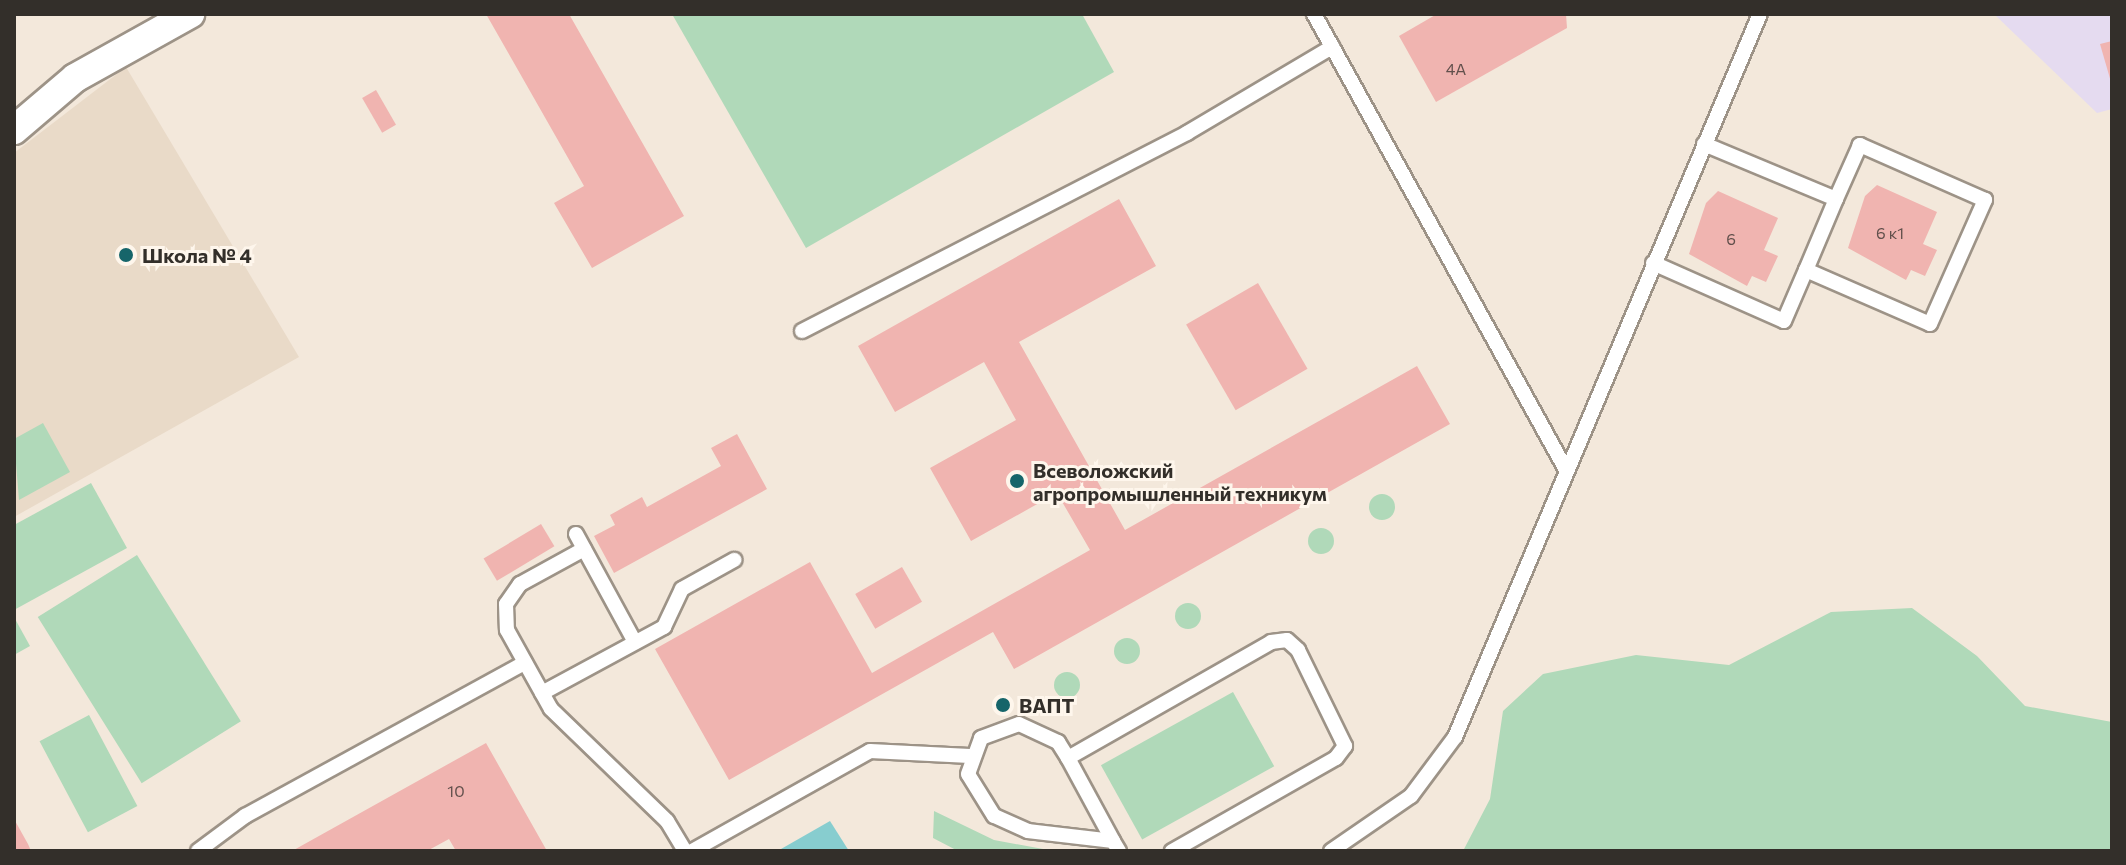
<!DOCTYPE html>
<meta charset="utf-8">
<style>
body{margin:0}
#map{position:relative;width:2126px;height:865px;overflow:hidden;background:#f3e8db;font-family:Commissioner,sans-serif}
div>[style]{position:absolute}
.industrial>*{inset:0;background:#e5dbf0}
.education>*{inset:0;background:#e9dac8}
.green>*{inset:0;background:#b0d9b9;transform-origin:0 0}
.round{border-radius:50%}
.water>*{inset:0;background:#87cdcf}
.building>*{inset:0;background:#f0b4b0;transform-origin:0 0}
.roads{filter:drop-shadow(2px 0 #9d9387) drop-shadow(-2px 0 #9d9387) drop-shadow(0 2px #9d9387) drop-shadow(0 -2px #9d9387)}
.lane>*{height:14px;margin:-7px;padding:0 7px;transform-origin:7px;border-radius:7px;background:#fff}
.street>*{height:28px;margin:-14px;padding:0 14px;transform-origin:14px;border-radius:14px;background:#fff}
.dots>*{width:22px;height:22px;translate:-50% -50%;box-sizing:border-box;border:4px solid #fef6ec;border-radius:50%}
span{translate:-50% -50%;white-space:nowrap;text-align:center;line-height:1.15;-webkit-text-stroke:6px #fef6ec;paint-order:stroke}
.number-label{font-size:16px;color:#62504c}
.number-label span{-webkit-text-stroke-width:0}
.poi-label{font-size:20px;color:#332f2a;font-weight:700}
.left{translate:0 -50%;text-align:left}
.frame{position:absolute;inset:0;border:16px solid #332f2a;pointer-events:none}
</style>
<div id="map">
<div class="industrial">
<i style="clip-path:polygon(1994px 14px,2112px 14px,2112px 109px,2097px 113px)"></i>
</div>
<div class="education">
<i style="clip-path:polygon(126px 67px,299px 357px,14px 517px,14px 153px)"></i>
</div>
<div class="green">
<i style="clip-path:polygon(672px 14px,1082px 14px,1114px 72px,806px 248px)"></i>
<i style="clip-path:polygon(43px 423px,70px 472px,19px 500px,14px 439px)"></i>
<i style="clip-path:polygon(91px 483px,127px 548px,14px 610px,14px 525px)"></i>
<i class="round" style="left:1369px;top:494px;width:26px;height:26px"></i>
<i class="round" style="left:1308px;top:528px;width:26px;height:26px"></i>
<i style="left:137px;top:555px;width:196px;height:117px;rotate:58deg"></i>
<i class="round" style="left:1175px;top:603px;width:26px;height:26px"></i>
<i style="clip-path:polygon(1912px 608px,1977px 656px,2025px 706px,2112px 722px,2112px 851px,1463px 851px,1490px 799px,1503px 711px,1543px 674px,1636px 655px,1729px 665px,1831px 612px)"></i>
<i style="clip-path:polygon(14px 617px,30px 646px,14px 655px)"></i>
<i class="round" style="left:1114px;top:638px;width:26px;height:26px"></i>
<i class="round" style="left:1054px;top:672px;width:26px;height:26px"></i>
<i style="left:1233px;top:692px;width:85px;height:151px;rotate:61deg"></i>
<i style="left:89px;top:715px;width:103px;height:56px;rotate:62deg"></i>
<i style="clip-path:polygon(934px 811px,994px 840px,1054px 851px,958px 851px,933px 838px)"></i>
</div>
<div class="water">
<i style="clip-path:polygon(830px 821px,849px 851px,783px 851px,781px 849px)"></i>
</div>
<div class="building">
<i style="clip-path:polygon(486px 14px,569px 14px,684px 216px,592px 268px,554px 203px,584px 186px)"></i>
<i style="clip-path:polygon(1437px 14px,1566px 14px,1567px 28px,1436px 102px,1399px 36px)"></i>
<i style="clip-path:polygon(2112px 41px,2112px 82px,2111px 82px,2100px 44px)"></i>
<i style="left:376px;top:90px;width:40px;height:16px;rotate:60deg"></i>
<i style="clip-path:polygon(1877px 185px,1937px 212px,1923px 244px,1937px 250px,1925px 276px,1911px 270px,1906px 280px,1848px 248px,1865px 196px)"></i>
<i style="clip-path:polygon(1718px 191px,1778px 218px,1764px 250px,1778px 256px,1766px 282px,1752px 276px,1747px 286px,1689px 254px,1706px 203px)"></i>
<i style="clip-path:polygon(1119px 199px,1156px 266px,1019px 342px,1125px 530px,1417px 366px,1450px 424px,1014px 669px,993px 632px,729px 780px,655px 649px,810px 562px,872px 673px,1090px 550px,1057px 493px,971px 541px,930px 468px,1016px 420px,984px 362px,895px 412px,858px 346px)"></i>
<i style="left:1258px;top:283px;width:99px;height:83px;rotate:60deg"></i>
<i style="clip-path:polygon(737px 434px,767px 489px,614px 573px,594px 536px,615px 525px,610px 515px,642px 497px,647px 507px,721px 466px,711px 448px)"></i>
<i style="left:541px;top:524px;width:26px;height:67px;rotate:59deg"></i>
<i style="left:902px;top:567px;width:40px;height:54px;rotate:60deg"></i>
<i style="clip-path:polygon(486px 743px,547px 851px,456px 851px,449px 839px,427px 851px,292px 851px)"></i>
<i style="clip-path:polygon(14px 819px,28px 844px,31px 851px,14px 851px)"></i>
</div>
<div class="roads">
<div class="lane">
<i style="left:1314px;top:14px;width:519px;rotate:61.06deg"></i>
<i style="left:1653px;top:263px;width:143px;rotate:23.9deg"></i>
<i style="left:1784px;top:321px;width:56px;rotate:-66.7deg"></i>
<i style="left:1806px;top:270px;width:77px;rotate:-67.1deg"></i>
<i style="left:1836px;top:199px;width:143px;rotate:-157.4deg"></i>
<i style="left:1806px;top:270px;width:135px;rotate:23.5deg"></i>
<i style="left:1930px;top:324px;width:136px;rotate:-66.1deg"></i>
<i style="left:1985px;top:200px;width:137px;rotate:-156.3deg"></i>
<i style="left:1860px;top:145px;width:59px;rotate:114deg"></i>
<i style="left:802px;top:331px;width:433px;rotate:-27.2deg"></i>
<i style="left:1187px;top:133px;width:169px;rotate:-30.7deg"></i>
<i style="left:576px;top:534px;width:123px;rotate:61.4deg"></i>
<i style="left:584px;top:549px;width:73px;rotate:151.3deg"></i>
<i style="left:520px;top:584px;width:24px;rotate:125deg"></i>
<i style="left:506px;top:604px;width:26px;rotate:88deg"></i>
<i style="left:507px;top:630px;width:90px;rotate:60.9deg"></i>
<i style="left:551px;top:709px;width:161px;rotate:44deg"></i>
<i style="left:667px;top:821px;width:35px;rotate:59deg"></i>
<i style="left:542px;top:693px;width:139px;rotate:-28.4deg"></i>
<i style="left:664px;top:627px;width:42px;rotate:-64.7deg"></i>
<i style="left:682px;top:589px;width:60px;rotate:-29.1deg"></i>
<i style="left:1068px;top:758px;width:234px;rotate:-29.7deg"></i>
<i style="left:1271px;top:642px;width:16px;rotate:-7deg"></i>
<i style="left:1287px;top:640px;width:15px;rotate:42deg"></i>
<i style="left:1298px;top:650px;width:107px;rotate:63.9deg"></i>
<i style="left:1345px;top:746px;width:15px;rotate:127deg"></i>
<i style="left:1336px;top:758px;width:189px;rotate:150.4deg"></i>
<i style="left:1113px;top:841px;width:86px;rotate:-173.3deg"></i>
<i style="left:1028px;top:831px;width:37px;rotate:-156deg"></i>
<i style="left:994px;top:816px;width:49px;rotate:-121.8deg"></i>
<i style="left:968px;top:774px;width:38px;rotate:-70deg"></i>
<i style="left:981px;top:738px;width:40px;rotate:-20.2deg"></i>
<i style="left:1019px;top:724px;width:43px;rotate:24.8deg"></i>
<i style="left:1058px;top:742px;width:19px;rotate:58deg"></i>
<i style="left:1068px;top:758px;width:94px;rotate:61.5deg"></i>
<i style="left:1113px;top:841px;width:12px;rotate:59deg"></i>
<i style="left:198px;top:851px;width:59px;rotate:-36.7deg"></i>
<i style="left:245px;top:816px;width:319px;rotate:-28.7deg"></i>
<i style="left:692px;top:851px;width:204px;rotate:-29.3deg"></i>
<i style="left:870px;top:751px;width:100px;rotate:2.9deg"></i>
<i style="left:1331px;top:851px;width:97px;rotate:-34.5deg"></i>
<i style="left:1411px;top:796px;width:74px;rotate:-53.3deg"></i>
<i style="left:1455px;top:737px;width:785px;rotate:-67.13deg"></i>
</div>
<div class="street">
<i style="left:14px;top:130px;width:80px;rotate:-40.4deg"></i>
<i style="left:75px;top:78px;width:132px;rotate:-29.1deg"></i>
</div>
</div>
<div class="dots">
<i style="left:126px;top:255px;background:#16656a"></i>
<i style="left:1017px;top:481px;background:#16656a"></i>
<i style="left:1003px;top:705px;background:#16656a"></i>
</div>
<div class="number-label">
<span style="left:1456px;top:69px">4А</span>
<span style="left:1890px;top:233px">6 к1</span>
<span style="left:1731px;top:239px">6</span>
<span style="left:456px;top:791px">10</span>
</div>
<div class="poi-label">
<span class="left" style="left:142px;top:255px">Школа № 4</span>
<span class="left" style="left:1033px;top:482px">Всеволожский<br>агропромышленный техникум</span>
<span class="left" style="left:1019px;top:705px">ВАПТ</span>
</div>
<div class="frame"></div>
</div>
